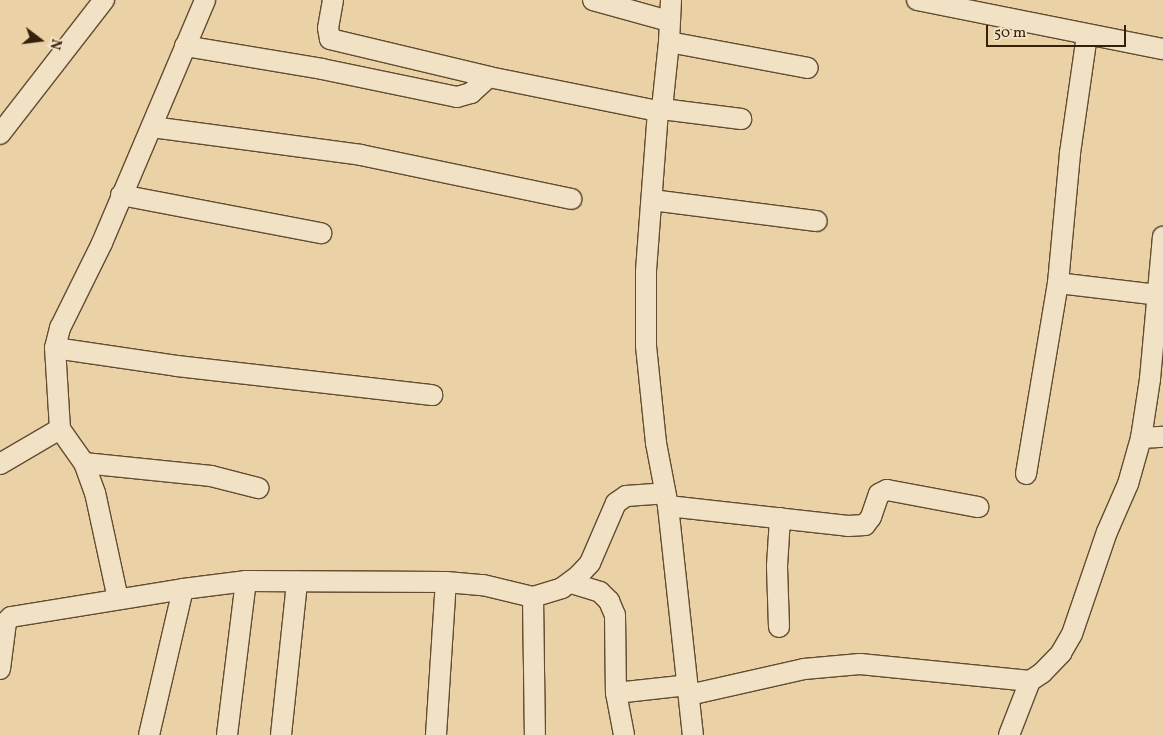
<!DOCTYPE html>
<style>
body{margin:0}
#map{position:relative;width:1163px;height:735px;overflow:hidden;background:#ead1a6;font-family:Vollkorn,serif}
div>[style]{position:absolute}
.roads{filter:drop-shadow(1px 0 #624c31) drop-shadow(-1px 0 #624c31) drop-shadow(0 1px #624c31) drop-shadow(0 -1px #624c31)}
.street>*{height:20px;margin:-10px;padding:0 10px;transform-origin:10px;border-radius:10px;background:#f1e1c5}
span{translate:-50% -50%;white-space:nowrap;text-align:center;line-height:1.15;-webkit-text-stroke:5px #f1e1c5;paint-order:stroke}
.north{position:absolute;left:15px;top:15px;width:50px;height:50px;-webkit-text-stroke:4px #f1e1c5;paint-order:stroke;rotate:105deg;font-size:14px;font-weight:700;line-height:20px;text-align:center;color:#35200a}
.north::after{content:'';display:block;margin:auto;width:18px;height:22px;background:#35200a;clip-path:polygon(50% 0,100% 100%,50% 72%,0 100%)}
.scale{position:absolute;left:986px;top:25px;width:140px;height:22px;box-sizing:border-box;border:2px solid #35200a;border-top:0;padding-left:6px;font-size:15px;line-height:18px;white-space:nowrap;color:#35200a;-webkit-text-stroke:4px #f1e1c5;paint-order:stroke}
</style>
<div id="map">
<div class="roads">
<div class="street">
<i style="left:333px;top:0;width:28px;rotate:100deg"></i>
<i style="left:328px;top:28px;width:11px;rotate:80deg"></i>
<i style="left:330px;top:39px;width:163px;rotate:13.4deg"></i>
<i style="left:489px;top:77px;width:172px;rotate:11.4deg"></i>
<i style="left:593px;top:0;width:78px;rotate:15.6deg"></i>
<i style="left:671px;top:0;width:42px;rotate:92.7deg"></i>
<i style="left:669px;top:42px;width:67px;rotate:96deg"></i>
<i style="left:662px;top:109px;width:4px;rotate:153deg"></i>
<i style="left:658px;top:111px;width:161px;rotate:94.3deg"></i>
<i style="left:646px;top:272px;width:74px;rotate:90deg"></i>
<i style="left:646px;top:346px;width:98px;rotate:84.1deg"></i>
<i style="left:656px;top:443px;width:64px;rotate:79.2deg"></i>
<i style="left:668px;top:506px;width:230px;rotate:83.8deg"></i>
<i style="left:917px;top:0;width:251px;rotate:11.3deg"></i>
<i style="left:669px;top:42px;width:141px;rotate:10.6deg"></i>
<i style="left:185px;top:46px;width:139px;rotate:9.5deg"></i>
<i style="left:322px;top:69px;width:138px;rotate:11.7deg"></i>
<i style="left:457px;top:97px;width:15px;rotate:-16deg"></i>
<i style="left:471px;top:93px;width:24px;rotate:-42deg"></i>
<i style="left:662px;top:109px;width:80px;rotate:7.2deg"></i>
<i style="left:152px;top:127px;width:211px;rotate:7.6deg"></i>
<i style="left:361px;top:155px;width:215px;rotate:11.8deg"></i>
<i style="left:0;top:134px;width:170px;rotate:-52.2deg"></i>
<i style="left:121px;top:195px;width:204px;rotate:10.8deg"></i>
<i style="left:652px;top:200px;width:166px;rotate:7.3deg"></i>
<i style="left:1058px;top:283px;width:101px;rotate:6.8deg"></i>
<i style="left:55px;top:348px;width:123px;rotate:8.4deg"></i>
<i style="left:177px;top:366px;width:257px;rotate:6.5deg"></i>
<i style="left:1141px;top:438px;width:22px;rotate:-3deg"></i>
<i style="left:84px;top:463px;width:128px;rotate:5.8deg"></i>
<i style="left:211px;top:476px;width:49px;rotate:14.3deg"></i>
<i style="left:0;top:464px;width:69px;rotate:-30.3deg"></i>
<i style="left:1026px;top:474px;width:194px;rotate:-80.5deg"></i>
<i style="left:1058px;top:283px;width:131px;rotate:-84.7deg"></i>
<i style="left:1070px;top:153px;width:119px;rotate:-81.8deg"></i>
<i style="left:668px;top:506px;width:181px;rotate:6.3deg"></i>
<i style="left:848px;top:526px;width:17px;rotate:-3deg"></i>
<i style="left:865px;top:525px;width:10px;rotate:-53deg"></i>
<i style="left:871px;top:517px;width:24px;rotate:-71deg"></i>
<i style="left:879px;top:494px;width:9px;rotate:-27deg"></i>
<i style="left:887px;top:490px;width:93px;rotate:10.6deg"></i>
<i style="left:571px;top:583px;width:30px;rotate:17deg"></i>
<i style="left:600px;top:592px;width:13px;rotate:45deg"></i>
<i style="left:609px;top:601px;width:15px;rotate:67deg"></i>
<i style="left:615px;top:615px;width:78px;rotate:89.3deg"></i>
<i style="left:616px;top:693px;width:43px;rotate:79.2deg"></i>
<i style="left:533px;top:597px;width:138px;rotate:89.2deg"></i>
<i style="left:118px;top:599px;width:108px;rotate:-102.2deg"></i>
<i style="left:95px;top:493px;width:32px;rotate:-110deg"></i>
<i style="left:84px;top:463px;width:42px;rotate:-125.2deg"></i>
<i style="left:60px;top:429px;width:81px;rotate:-93.5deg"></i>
<i style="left:55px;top:348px;width:21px;rotate:-76deg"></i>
<i style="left:60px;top:328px;width:95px;rotate:-63.7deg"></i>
<i style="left:102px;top:243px;width:264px;rotate:-67deg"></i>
<i style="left:779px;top:627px;width:61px;rotate:-91.9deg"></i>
<i style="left:777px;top:566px;width:48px;rotate:-86.4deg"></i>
<i style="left:0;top:669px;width:47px;rotate:-82.7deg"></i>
<i style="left:6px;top:622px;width:7px;rotate:-45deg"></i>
<i style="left:11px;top:617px;width:174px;rotate:-9.2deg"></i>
<i style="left:183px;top:589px;width:64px;rotate:-7.2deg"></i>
<i style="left:246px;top:581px;width:200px;rotate:0.3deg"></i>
<i style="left:446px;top:582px;width:37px;rotate:5deg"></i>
<i style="left:483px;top:585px;width:51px;rotate:13.5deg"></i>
<i style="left:533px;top:597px;width:30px;rotate:-17deg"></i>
<i style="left:562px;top:588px;width:21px;rotate:-37deg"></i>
<i style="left:579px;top:575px;width:16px;rotate:-47deg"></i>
<i style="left:590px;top:563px;width:65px;rotate:-66.6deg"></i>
<i style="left:616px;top:503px;width:12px;rotate:-35deg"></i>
<i style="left:626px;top:496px;width:39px;rotate:-4deg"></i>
<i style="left:616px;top:693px;width:72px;rotate:-6.3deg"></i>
<i style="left:689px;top:695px;width:118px;rotate:-12.7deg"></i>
<i style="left:804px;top:669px;width:56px;rotate:-5.1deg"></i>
<i style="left:860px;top:664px;width:171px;rotate:5.7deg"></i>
<i style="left:149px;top:735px;width:150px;rotate:-76.9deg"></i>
<i style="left:227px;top:735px;width:155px;rotate:-83deg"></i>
<i style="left:281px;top:735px;width:154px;rotate:-84deg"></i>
<i style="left:436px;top:735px;width:153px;rotate:-86.3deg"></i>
<i style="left:1009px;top:735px;width:58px;rotate:-68.7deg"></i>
<i style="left:1030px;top:681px;width:14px;rotate:-34deg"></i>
<i style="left:1042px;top:673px;width:28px;rotate:-46deg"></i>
<i style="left:1061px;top:653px;width:22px;rotate:-60deg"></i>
<i style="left:1072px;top:634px;width:108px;rotate:-71.1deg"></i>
<i style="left:1107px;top:532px;width:52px;rotate:-66.4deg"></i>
<i style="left:1128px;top:484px;width:48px;rotate:-74.2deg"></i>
<i style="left:1141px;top:438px;width:60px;rotate:-81.3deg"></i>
<i style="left:1150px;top:379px;width:143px;rotate:-84.8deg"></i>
</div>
</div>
<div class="north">N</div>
<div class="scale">50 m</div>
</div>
